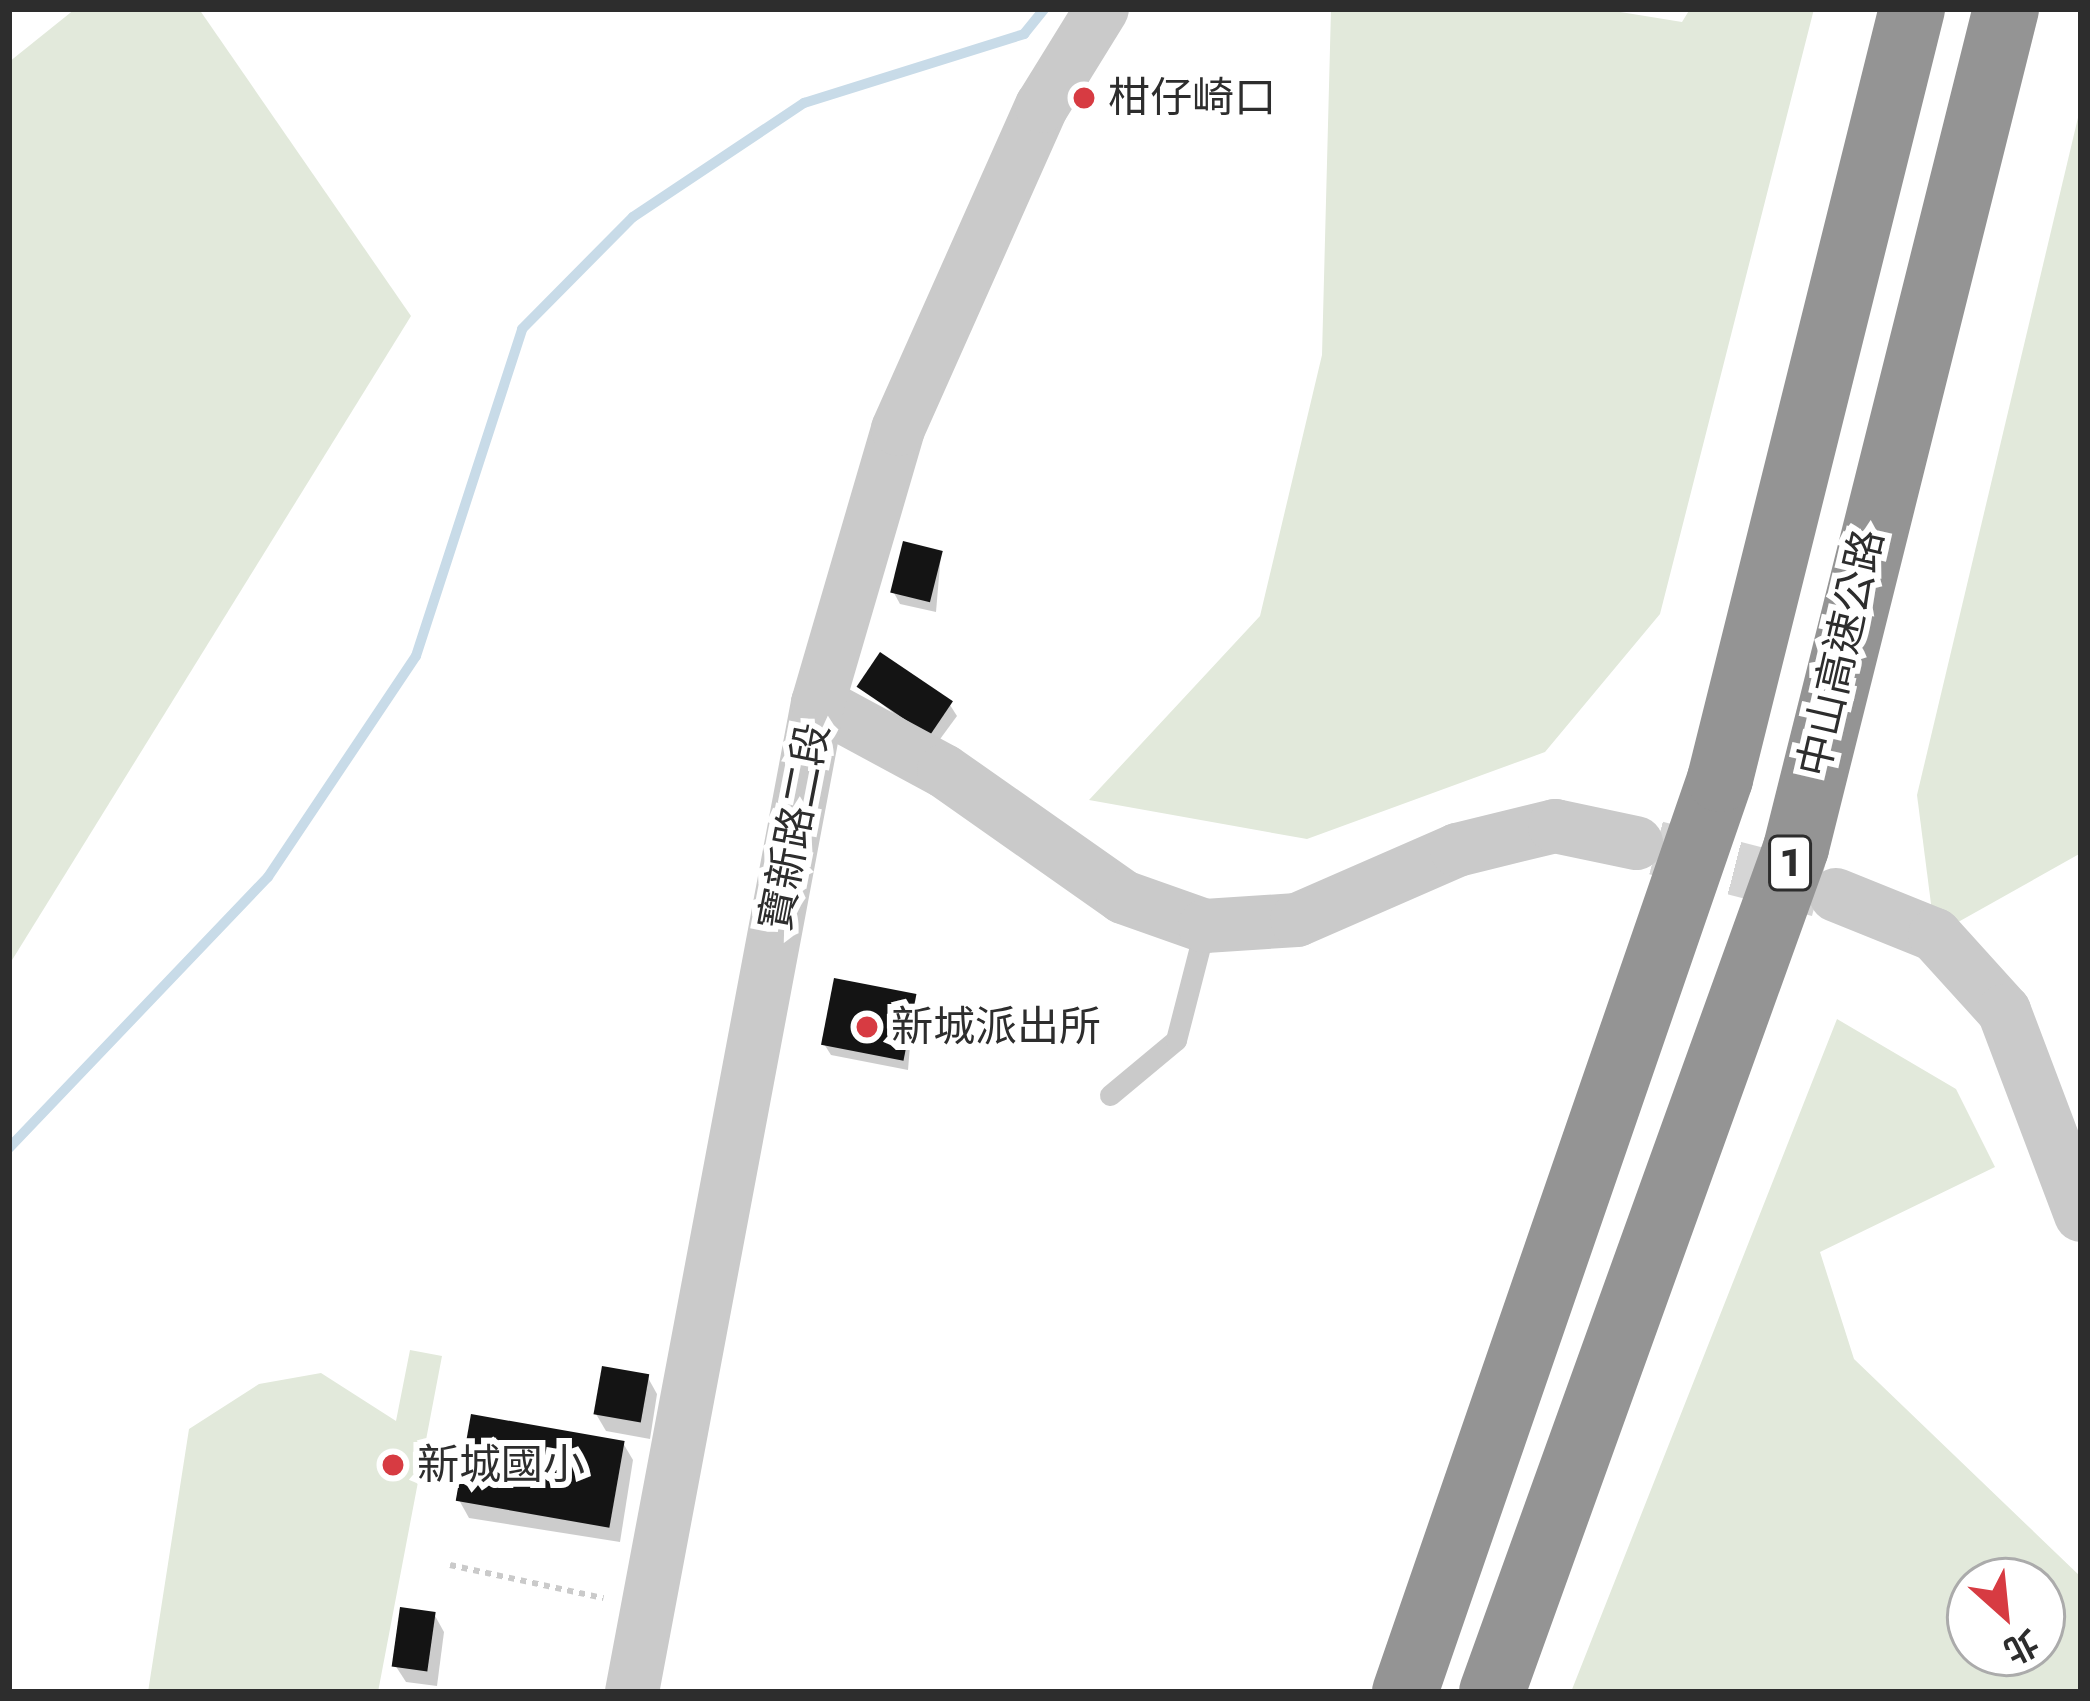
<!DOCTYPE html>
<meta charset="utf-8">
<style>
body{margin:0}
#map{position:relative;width:2090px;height:1701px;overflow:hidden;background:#fff;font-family:Jost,"Noto Sans TC",sans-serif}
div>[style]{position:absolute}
.green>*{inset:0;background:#e2e9db}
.shadow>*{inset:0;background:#0003}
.stream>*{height:10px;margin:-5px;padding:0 5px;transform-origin:5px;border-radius:5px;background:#c8dbe8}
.building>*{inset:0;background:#141414;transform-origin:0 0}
.tertiary-tunnel>*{height:54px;margin-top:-27px;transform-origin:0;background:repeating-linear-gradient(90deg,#d5d5d5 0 54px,transparent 0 81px)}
.path>*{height:6px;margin-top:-3px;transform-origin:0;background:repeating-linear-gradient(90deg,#cacaca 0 6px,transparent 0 12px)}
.service>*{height:21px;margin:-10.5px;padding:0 10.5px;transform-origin:10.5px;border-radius:10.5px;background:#cacaca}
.tertiary>*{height:54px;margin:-27px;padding:0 27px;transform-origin:27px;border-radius:27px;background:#cacaca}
.motorway>*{height:66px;margin:-33px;padding:0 33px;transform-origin:33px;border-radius:33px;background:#949494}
.dots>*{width:33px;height:33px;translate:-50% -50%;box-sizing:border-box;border:6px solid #fff;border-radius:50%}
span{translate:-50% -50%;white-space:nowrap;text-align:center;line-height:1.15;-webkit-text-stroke:12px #fff;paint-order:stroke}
.shield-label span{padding:3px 9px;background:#fff;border:3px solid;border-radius:9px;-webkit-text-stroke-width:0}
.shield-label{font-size:39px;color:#2d2d2d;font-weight:700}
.poi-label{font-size:42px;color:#2d2d2d}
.left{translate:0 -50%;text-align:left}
.street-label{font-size:42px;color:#2d2d2d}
.frame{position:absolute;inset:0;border:12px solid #2d2d2d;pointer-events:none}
.north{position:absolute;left:1946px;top:1557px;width:120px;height:120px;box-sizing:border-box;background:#fff;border:3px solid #ababab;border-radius:50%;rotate:153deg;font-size:33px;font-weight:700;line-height:48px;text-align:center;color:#2d2d2d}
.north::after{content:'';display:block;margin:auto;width:42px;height:54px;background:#d73b42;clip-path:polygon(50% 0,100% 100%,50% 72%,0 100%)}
</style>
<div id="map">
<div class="green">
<i style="clip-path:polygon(75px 9px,199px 9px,411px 316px,9px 965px,9px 62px)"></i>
<i style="clip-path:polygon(1331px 9px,1602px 9px,1682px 22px,1690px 9px,1814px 9px,1660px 614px,1545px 752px,1307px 839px,1089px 800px,1260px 616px,1322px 355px)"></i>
<i style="clip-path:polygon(2081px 105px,2081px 853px,1935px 935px,1917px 795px)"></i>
<i style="clip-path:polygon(evenodd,1837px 1019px,1956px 1089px,1995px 1167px,1820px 1252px,1854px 1359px,2081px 1577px,2081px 1692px,1571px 1692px,1837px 1019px,2042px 1581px,2042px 1653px,1970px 1653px,1970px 1581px,2042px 1581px)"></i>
<i style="clip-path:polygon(410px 1350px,442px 1356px,378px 1692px,148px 1692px,189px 1429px,259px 1384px,321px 1373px,396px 1421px)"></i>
</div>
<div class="shadow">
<i style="clip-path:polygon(941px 553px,936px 612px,900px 604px,894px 593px)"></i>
<i style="clip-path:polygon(859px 686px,950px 705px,957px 716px,935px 746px)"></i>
<i style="clip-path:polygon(914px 997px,908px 1070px,831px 1055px,824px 1044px)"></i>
<i style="clip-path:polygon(647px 1376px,657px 1394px,650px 1439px,606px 1431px,596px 1414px)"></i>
<i style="clip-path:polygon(623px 1443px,633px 1460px,620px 1542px,469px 1518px,459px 1500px)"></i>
<i style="clip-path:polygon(434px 1614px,444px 1632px,437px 1686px,406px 1682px,395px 1665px)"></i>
</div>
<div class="stream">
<i style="left:9px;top:1148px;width:375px;rotate:-46.3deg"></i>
<i style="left:268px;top:877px;width:266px;rotate:-56.2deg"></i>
<i style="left:416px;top:656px;width:344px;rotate:-72deg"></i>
<i style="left:522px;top:329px;width:158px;rotate:-45.3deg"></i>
<i style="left:633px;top:217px;width:206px;rotate:-33.7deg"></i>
<i style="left:804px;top:103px;width:231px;rotate:-17.4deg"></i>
<i style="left:1024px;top:34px;width:32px;rotate:-51deg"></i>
</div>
<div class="building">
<i style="left:903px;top:541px;width:41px;height:53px;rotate:14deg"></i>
<i style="left:880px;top:652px;width:88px;height:42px;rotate:34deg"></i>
<i style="left:834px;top:978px;width:84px;height:68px;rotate:11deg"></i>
<i style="left:602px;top:1366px;width:48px;height:49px;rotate:10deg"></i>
<i style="left:471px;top:1414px;width:156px;height:88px;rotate:10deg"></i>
<i style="left:400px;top:1607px;width:36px;height:60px;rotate:8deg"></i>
</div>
<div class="tertiary-tunnel">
<i style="left:1656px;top:848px;width:168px;rotate:14.4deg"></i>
</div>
<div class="path">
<i style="left:450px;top:1565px;width:157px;rotate:12.2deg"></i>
</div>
<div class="service">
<i style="left:1110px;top:1095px;width:86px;rotate:-39.8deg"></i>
<i style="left:1176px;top:1040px;width:117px;rotate:-75.6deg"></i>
</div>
<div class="tertiary">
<i style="left:818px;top:703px;width:143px;rotate:28.4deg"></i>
<i style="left:944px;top:771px;width:219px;rotate:35.1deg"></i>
<i style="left:1123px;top:897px;width:87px;rotate:19.5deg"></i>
<i style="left:1205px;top:926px;width:92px;rotate:-3.7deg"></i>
<i style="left:1297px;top:920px;width:175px;rotate:-23.6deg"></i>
<i style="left:1457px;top:850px;width:101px;rotate:-13.8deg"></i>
<i style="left:1555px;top:826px;width:83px;rotate:11.9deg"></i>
<i style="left:1836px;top:895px;width:107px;rotate:22deg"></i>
<i style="left:1935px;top:935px;width:103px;rotate:47.8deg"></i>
<i style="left:2004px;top:1011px;width:218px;rotate:69.3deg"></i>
<i style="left:632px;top:1692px;width:1006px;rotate:-79.35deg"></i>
<i style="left:818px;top:703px;width:285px;rotate:-73.7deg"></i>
<i style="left:898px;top:429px;width:354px;rotate:-66deg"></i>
<i style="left:1042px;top:106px;width:114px;rotate:-58.3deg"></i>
</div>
<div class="motorway">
<i style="left:1405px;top:1692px;width:966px;rotate:-70.96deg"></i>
<i style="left:1720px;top:779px;width:794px;rotate:-76deg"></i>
<i style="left:1492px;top:1692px;width:897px;rotate:-70.19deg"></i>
<i style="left:1796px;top:848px;width:865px;rotate:-75.95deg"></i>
</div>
<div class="dots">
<i style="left:1084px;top:98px;background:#d73b42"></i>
<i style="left:867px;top:1027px;background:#d73b42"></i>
<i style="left:393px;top:1465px;background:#d73b42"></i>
</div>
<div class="shield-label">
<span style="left:1790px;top:863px">1</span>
</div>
<div class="poi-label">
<span class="left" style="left:1108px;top:98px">柑仔崎口</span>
<span class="left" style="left:891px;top:1027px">新城派出所</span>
<span class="left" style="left:417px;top:1465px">新城國小</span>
</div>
<div class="street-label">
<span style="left:1841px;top:653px;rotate:-77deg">中山高速公路</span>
<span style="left:795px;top:827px;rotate:-79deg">寶新路二段</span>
</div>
<div class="frame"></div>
<div class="north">北</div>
</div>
